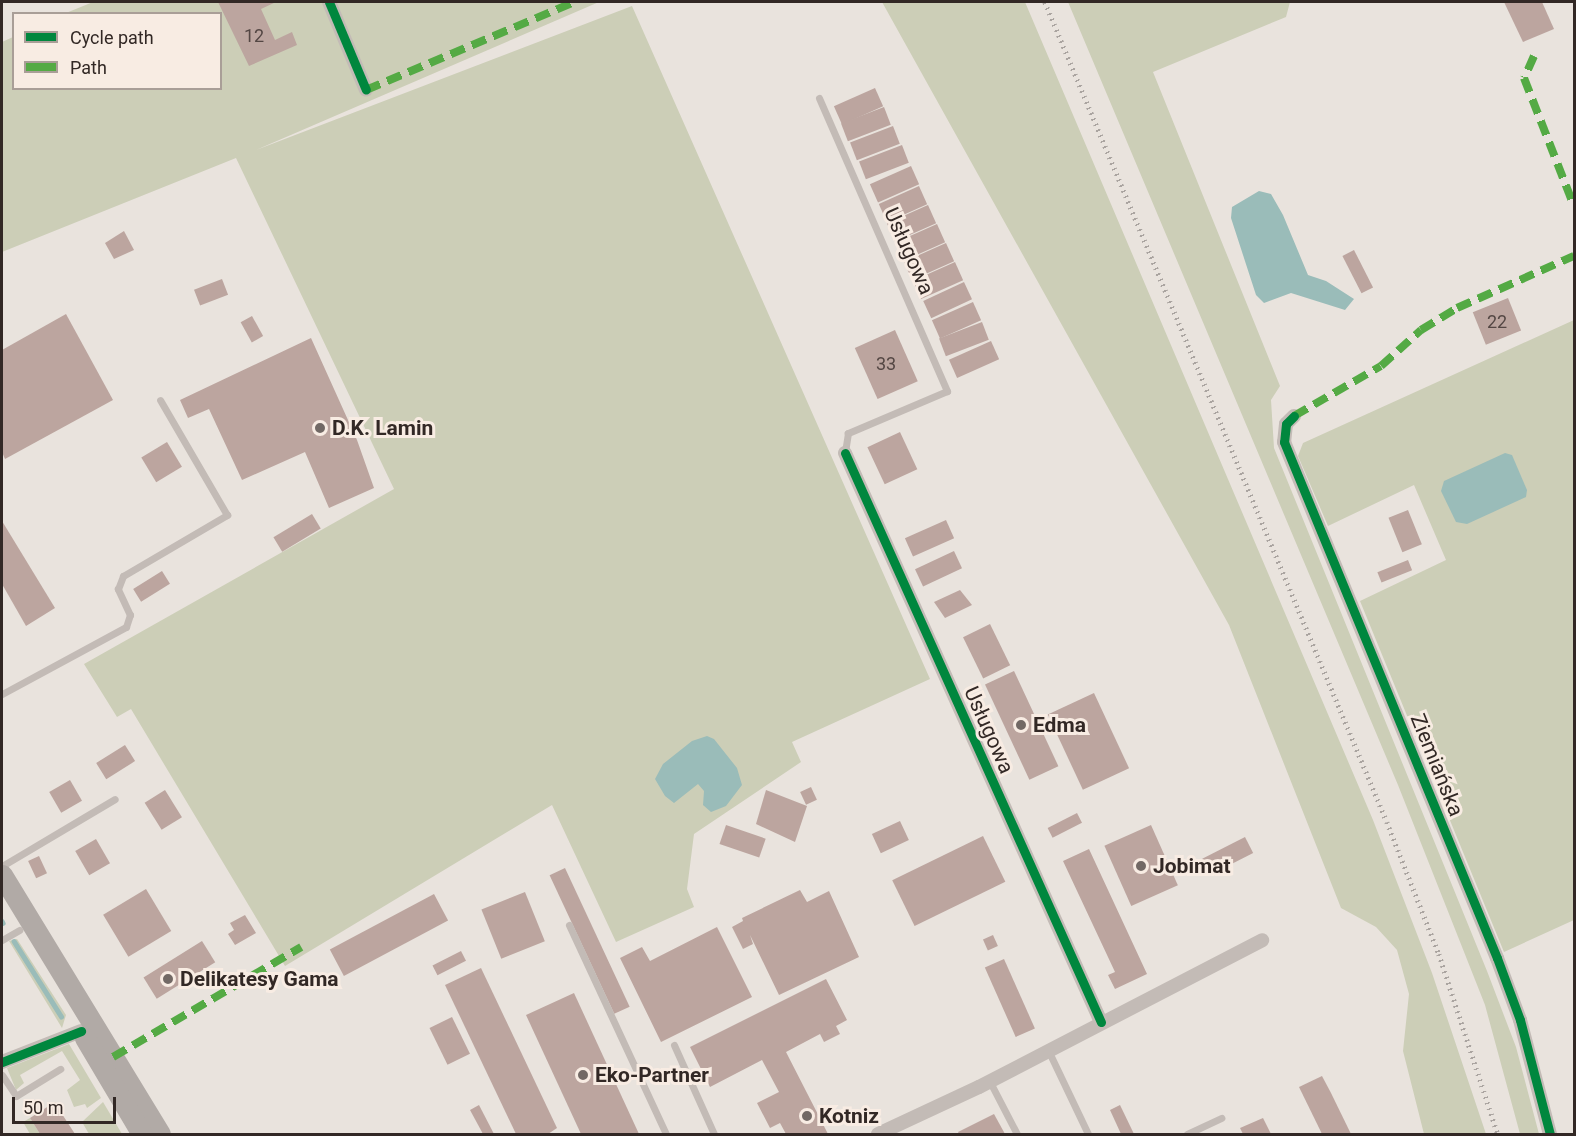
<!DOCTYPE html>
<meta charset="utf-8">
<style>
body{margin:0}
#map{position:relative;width:1576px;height:1136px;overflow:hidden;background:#e9e3dd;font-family:Roboto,sans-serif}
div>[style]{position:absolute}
.green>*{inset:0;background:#ccceb7}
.water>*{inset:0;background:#9abcb9}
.stream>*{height:4.5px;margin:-2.25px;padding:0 2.25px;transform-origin:2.25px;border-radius:2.25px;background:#9abcb9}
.building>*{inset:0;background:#bca59f;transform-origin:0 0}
.service>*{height:7px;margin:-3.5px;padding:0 3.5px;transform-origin:3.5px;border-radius:3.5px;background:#c3bbb6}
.minor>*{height:14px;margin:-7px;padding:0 7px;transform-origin:7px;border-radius:7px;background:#c3bbb6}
.primary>*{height:21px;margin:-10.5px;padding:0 10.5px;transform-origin:10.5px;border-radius:10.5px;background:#b1aaa6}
.rail>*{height:4.5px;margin-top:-2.25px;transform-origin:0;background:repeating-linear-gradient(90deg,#aaa4a0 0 1.5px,transparent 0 6px)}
.quiet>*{height:8px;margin-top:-4px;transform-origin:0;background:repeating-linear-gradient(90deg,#54aa44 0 15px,transparent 0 23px)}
.cycleway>*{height:9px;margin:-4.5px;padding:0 4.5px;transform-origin:4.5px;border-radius:4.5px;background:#00873e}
.dots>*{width:16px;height:16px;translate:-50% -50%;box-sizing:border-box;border:3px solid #f8ece3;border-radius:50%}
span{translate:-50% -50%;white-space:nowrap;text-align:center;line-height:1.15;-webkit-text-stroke:6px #f8ece3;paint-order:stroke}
.number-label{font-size:18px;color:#544744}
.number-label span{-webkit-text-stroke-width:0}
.street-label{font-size:21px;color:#322825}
.poi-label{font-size:21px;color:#322825;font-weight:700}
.left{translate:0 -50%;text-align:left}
.frame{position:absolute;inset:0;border:3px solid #322825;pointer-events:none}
.legend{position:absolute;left:12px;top:12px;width:210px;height:78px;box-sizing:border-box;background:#f8ece3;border:2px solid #a99e97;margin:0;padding:8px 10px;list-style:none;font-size:18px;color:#322825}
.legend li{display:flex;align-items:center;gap:12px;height:30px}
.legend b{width:30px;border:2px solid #a99e97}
.scale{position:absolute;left:12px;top:1097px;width:104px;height:27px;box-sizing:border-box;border:3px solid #322825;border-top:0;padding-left:8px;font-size:18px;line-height:21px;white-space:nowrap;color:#322825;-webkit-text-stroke:4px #f8ece3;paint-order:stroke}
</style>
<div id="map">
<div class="green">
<i style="clip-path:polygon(93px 2px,599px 2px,256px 150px,632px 6px,930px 679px,792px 742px,801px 762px,694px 834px,687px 889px,694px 907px,616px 942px,552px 805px,285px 966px,131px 709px,117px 717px,84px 664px,394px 489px,236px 158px,2px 252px,2px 42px,13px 37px,14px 88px,220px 88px,220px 14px,66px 13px)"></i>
<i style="clip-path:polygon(882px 2px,1025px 2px,1373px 820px,1432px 973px,1486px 1134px,1424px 1134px,1403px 1051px,1409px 994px,1397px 950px,1376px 927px,1341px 908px,1229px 625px)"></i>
<i style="clip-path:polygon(1068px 2px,1290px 2px,1286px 17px,1153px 72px,1280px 386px,1271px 400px,1274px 448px,1487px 971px,1516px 1047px,1539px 1134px,1520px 1134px,1485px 1005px,1398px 785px)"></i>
<i style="clip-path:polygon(1574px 320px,1574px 920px,1504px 952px,1360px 601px,1446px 560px,1414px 485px,1328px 526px,1298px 456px,1303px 443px)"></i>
<i style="clip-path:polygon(17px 939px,66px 1015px,62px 1028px,9px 941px)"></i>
<i style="clip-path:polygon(69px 1044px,101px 1098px,87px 1108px,85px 1104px,74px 1107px,67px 1090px,80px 1080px,62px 1051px,20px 1075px,24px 1083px,16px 1090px,7px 1068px)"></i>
<i style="clip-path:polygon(103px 1102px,122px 1134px,89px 1134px,82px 1122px)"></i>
<i style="clip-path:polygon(30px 1118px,40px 1134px,30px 1134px,23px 1122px)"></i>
</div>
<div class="water">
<i style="clip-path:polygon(1259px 191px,1271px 194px,1283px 215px,1308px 275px,1326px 281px,1354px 299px,1345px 310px,1291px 293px,1264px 303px,1256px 295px,1231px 218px,1232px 207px)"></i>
<i style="clip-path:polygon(1505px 453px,1512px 455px,1527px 490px,1526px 497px,1467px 524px,1456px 522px,1441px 491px,1444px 481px)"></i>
<i style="clip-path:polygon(707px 736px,714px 739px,737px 768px,742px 785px,726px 806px,711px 812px,703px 805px,704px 791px,698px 784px,674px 803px,665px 796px,655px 779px,663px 764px,692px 741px)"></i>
</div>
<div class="stream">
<i style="left:2px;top:921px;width:2px;rotate:63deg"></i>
<i style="left:14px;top:941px;width:89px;rotate:57.9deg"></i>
</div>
<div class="building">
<i style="clip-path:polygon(218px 2px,276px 2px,261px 9px,275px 40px,292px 32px,297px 45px,249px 66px)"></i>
<i style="clip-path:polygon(1504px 2px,1542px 2px,1554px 29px,1523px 42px)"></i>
<i style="left:875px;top:88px;width:20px;height:45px;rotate:66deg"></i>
<i style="left:884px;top:107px;width:19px;height:46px;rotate:69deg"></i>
<i style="left:893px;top:126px;width:19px;height:46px;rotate:69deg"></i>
<i style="left:902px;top:145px;width:19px;height:46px;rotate:69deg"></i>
<i style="left:911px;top:166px;width:20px;height:45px;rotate:66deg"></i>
<i style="left:919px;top:186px;width:20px;height:44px;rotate:66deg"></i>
<i style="left:928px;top:205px;width:20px;height:45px;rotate:66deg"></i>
<i style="left:937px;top:224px;width:20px;height:45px;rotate:66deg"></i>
<i style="clip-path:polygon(124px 231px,134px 250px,114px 259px,105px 243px)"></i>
<i style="left:946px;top:243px;width:20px;height:46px;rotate:66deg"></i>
<i style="left:1354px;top:250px;width:42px;height:13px;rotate:63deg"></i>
<i style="left:955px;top:262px;width:20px;height:46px;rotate:66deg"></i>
<i style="left:222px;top:279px;width:17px;height:30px;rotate:69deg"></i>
<i style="left:964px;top:282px;width:19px;height:45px;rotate:65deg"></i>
<i style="left:1508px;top:298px;width:35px;height:38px;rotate:68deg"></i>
<i style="left:973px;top:302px;width:20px;height:45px;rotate:66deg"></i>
<i style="clip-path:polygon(66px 314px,113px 400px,5px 459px,2px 452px,2px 350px)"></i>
<i style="left:252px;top:316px;width:23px;height:13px;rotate:61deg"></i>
<i style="left:982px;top:322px;width:19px;height:46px;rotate:69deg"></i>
<i style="left:895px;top:330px;width:56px;height:44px;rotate:66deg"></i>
<i style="clip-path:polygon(311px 338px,357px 440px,374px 488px,329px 508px,305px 452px,242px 480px,209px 409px,188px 418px,180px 400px)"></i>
<i style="left:991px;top:341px;width:20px;height:46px;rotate:66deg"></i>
<i style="left:900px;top:432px;width:41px;height:36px;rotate:65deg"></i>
<i style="left:167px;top:442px;width:29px;height:30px;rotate:59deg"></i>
<i style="left:1408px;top:510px;width:37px;height:21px;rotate:68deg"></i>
<i style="left:312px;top:514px;width:17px;height:45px;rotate:59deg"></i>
<i style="left:946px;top:520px;width:20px;height:45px;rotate:66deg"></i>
<i style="clip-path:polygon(2px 521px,55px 608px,26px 626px,2px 584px)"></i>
<i style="left:954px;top:551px;width:19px;height:43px;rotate:65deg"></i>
<i style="left:1408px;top:560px;width:11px;height:33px;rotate:68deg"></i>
<i style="left:162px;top:571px;width:15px;height:34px;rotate:58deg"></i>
<i style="clip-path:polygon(960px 590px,972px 605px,945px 618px,934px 602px)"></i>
<i style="left:990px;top:624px;width:46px;height:30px;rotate:64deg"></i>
<i style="left:1014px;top:671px;width:105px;height:32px;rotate:65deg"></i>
<i style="left:1094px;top:693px;width:83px;height:51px;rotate:65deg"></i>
<i style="left:125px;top:745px;width:19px;height:34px;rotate:58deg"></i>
<i style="left:70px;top:780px;width:24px;height:24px;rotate:60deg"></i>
<i style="left:811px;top:787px;width:14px;height:12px;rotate:65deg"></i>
<i style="left:165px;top:790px;width:32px;height:24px;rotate:58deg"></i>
<i style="clip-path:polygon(766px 790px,807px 806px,795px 842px,756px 824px)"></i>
<i style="left:1077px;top:813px;width:11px;height:33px;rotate:63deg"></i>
<i style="left:900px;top:821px;width:21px;height:31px;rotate:65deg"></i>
<i style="left:726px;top:825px;width:42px;height:20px;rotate:19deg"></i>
<i style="left:1151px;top:825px;width:66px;height:51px;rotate:66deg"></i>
<i style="left:983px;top:836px;width:51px;height:101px;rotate:64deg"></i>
<i style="left:1245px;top:837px;width:18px;height:48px;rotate:63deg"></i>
<i style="left:96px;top:839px;width:28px;height:24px;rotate:60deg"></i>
<i style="clip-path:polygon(1089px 849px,1147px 974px,1115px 989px,1108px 975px,1115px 972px,1063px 861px)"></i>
<i style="left:39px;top:856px;width:19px;height:12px;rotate:65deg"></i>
<i style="left:565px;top:868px;width:153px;height:17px;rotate:65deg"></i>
<i style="left:146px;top:889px;width:49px;height:50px;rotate:59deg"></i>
<i style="clip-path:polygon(800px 890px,807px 902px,829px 891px,859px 957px,779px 995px,750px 935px,753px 944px,743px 949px,732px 927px,743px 921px,742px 918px)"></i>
<i style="left:525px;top:892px;width:53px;height:47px;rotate:68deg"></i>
<i style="left:434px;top:894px;width:30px;height:118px;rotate:62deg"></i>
<i style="clip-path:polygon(245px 915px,256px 933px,235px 945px,228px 934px,234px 930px,230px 923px)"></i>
<i style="clip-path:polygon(717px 927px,752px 997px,661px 1042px,620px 958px,642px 947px,650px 961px)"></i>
<i style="left:993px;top:935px;width:12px;height:11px;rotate:66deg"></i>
<i style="left:202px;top:941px;width:25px;height:69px;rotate:58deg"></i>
<i style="left:461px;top:951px;width:11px;height:32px;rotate:63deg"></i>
<i style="left:1004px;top:959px;width:76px;height:21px;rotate:66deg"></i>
<i style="clip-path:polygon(481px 968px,557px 1128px,548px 1134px,516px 1134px,445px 985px)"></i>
<i style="clip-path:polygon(826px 979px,847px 1020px,836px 1026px,840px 1034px,824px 1042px,820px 1034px,786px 1052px,828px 1134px,786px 1134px,780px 1123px,770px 1128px,757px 1103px,779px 1092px,762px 1060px,710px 1087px,690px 1047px)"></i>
<i style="clip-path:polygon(574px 993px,639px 1134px,581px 1134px,526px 1015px)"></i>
<i style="left:452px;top:1017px;width:41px;height:25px;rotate:64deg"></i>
<i style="clip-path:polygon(1322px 1076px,1331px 1093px,1351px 1134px,1322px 1134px,1299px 1087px)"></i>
<i style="clip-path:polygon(55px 1102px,62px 1114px,75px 1134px,40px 1134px,30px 1118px)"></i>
<i style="clip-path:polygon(479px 1105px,494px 1134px,483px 1134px,470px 1110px)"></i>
<i style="clip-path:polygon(1120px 1105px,1134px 1134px,1121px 1134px,1110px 1110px)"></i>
<i style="clip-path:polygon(994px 1114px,1005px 1134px,959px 1134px,958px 1132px)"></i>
<i style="clip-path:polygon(1263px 1118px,1271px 1134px,1243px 1134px,1240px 1128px)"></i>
</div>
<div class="service">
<i style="left:819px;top:98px;width:320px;rotate:66.4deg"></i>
<i style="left:947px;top:391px;width:108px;rotate:157deg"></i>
<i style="left:848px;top:433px;width:20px;rotate:99deg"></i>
<i style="left:2px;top:694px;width:141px;rotate:-28.4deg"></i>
<i style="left:126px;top:627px;width:13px;rotate:-72deg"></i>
<i style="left:130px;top:615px;width:29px;rotate:-115deg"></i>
<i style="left:118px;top:589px;width:14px;rotate:-69deg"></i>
<i style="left:123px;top:576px;width:121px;rotate:-30.4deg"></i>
<i style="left:227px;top:515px;width:133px;rotate:-120.2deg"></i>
<i style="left:2px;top:866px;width:131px;rotate:-30.7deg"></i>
<i style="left:569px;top:925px;width:230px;rotate:65.1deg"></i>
<i style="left:2px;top:940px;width:20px;rotate:-30deg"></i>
<i style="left:674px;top:1045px;width:98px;rotate:65.8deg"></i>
<i style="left:1048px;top:1050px;width:93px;rotate:64.5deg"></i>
<i style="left:2px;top:1075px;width:25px;rotate:56deg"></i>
<i style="left:16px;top:1096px;width:52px;rotate:-31.5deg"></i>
<i style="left:990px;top:1082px;width:59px;rotate:62.6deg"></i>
<i style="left:1187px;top:1134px;width:38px;rotate:-25deg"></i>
</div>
<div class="minor">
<i style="left:329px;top:2px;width:95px;rotate:67.2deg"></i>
<i style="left:1294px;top:416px;width:11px;rotate:135deg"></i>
<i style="left:1286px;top:424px;width:18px;rotate:96deg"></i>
<i style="left:1284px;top:442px;width:558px;rotate:67.57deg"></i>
<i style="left:1497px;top:958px;width:66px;rotate:69.6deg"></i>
<i style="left:1520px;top:1020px;width:118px;rotate:75.3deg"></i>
<i style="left:845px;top:453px;width:624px;rotate:65.78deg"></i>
<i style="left:2px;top:1062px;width:85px;rotate:-21.4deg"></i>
<i style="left:878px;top:1134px;width:111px;rotate:-25deg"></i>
<i style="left:979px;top:1087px;width:319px;rotate:-27.4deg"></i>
</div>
<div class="primary">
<i style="left:2px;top:875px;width:303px;rotate:58.6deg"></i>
<i style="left:85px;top:1038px;width:112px;rotate:59.3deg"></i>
</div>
<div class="rail">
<i style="left:1045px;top:2px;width:888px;rotate:67.36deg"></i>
<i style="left:1387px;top:822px;width:142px;rotate:68.5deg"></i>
<i style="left:1439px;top:954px;width:189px;rotate:71.9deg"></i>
</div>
<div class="quiet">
<i style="left:1534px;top:56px;width:24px;rotate:114deg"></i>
<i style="left:1524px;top:78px;width:137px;rotate:68.7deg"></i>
<i style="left:366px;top:90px;width:226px;rotate:-22.9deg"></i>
<i style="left:1294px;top:416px;width:100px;rotate:-29.9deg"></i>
<i style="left:1381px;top:366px;width:54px;rotate:-42deg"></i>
<i style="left:1421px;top:330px;width:42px;rotate:-31.4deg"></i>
<i style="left:1457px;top:308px;width:128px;rotate:-24deg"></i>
<i style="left:113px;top:1057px;width:218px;rotate:-30.3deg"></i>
</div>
<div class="cycleway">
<i style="left:329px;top:2px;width:95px;rotate:67.2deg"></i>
<i style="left:1294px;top:416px;width:11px;rotate:135deg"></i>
<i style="left:1286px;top:424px;width:18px;rotate:96deg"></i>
<i style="left:1284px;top:442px;width:558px;rotate:67.57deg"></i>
<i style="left:1497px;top:958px;width:66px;rotate:69.6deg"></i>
<i style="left:1520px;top:1020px;width:118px;rotate:75.3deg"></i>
<i style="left:845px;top:453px;width:624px;rotate:65.78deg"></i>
<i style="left:2px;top:1062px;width:85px;rotate:-21.4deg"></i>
</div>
<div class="dots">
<i style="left:320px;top:428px;background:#726965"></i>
<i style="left:1021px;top:725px;background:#726965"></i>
<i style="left:1141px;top:866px;background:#726965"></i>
<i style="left:168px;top:979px;background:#726965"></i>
<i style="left:583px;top:1075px;background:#726965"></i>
<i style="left:807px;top:1116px;background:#726965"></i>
</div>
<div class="number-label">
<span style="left:254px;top:36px">12</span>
<span style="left:1497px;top:322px">22</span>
<span style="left:886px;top:364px">33</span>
</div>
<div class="street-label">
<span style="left:909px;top:251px;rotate:66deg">Usługowa</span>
<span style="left:989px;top:730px;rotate:66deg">Usługowa</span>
<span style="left:1437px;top:765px;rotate:68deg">Ziemiańska</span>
</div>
<div class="poi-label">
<span class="left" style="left:332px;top:428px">D.K. Lamin</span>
<span class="left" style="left:1033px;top:725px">Edma</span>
<span class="left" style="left:1153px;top:866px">Jobimat</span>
<span class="left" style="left:180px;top:979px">Delikatesy Gama</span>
<span class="left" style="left:595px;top:1075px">Eko-Partner</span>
<span class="left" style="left:819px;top:1116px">Kotniz</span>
</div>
<div class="frame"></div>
<ul class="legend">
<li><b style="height:8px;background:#00873e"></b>Cycle path</li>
<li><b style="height:8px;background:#54aa44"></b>Path</li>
</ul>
<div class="scale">50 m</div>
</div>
